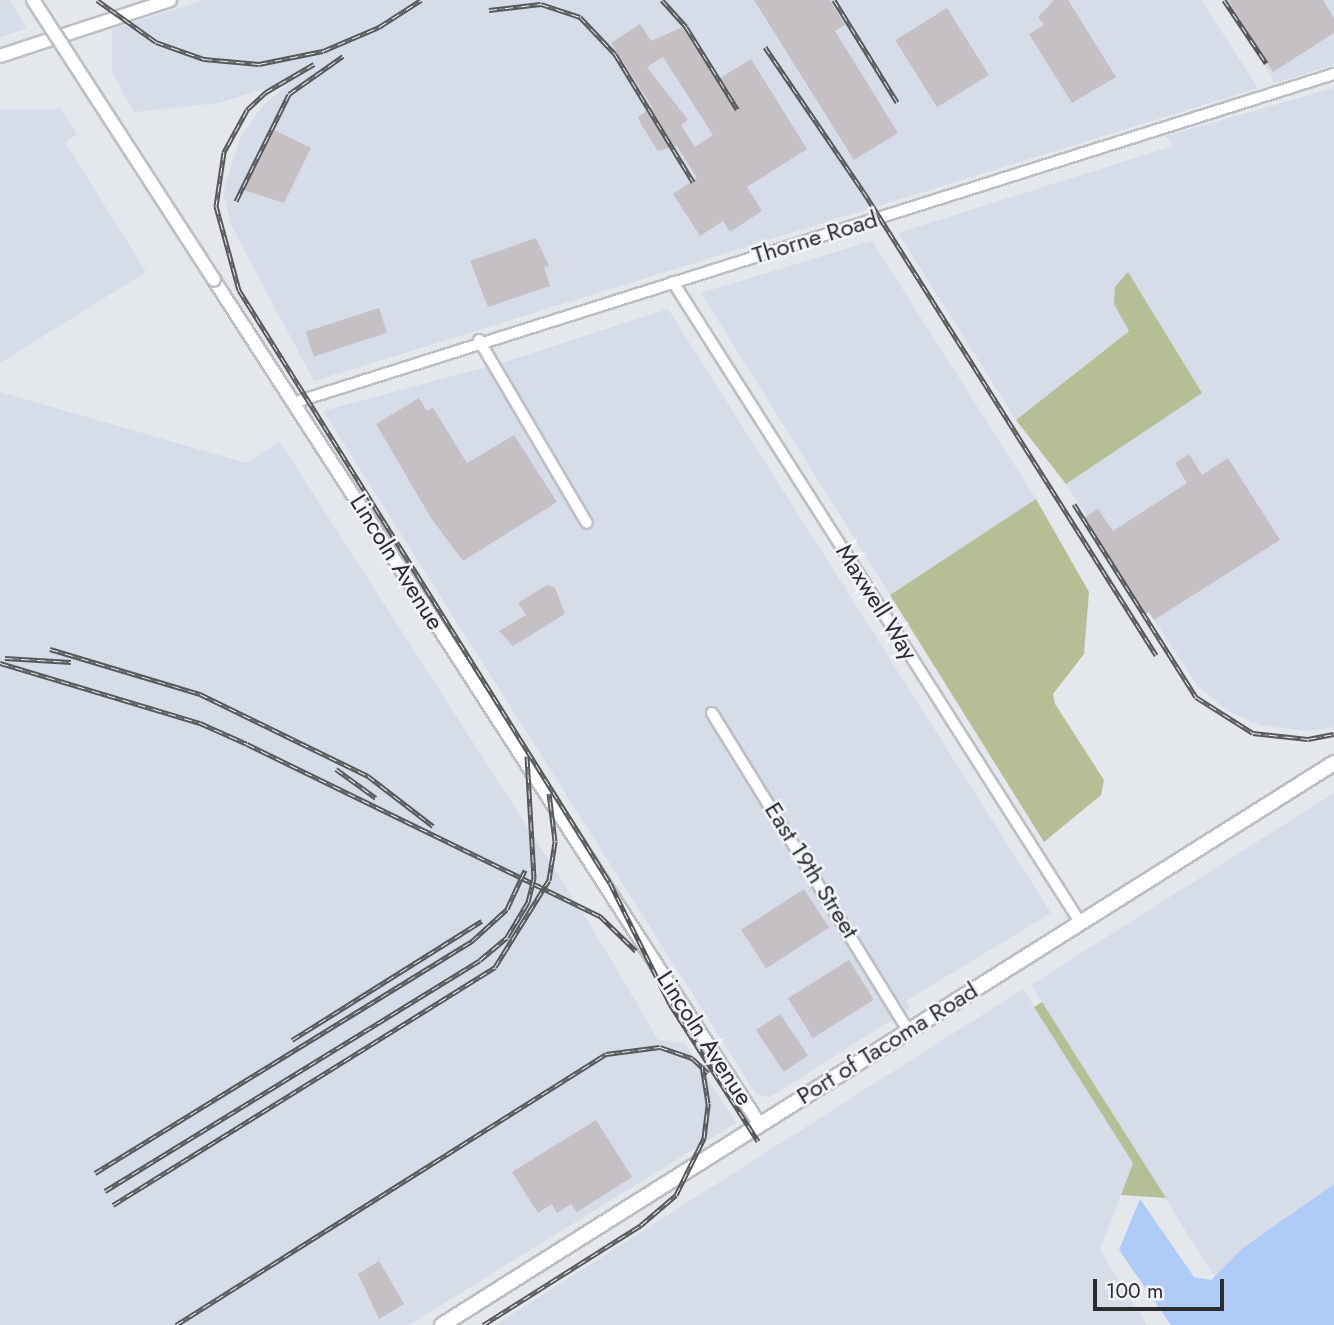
<!DOCTYPE html>
<style>
body{margin:0}
#map{position:relative;width:1334px;height:1325px;overflow:hidden;background:#e4e7ec;font-family:Jost,sans-serif}
div>[style]{position:absolute}
.built>*{inset:0;background:#d6dce8}
.green>*{inset:0;background:#b5be95}
.water>*{inset:0;background:#afcbf7}
.building>*{inset:0;background:#c5c0c4;transform-origin:0 0}
.roads{filter:drop-shadow(2px 0 #bdbfc4) drop-shadow(-2px 0 #bdbfc4) drop-shadow(0 2px #bdbfc4) drop-shadow(0 -2px #bdbfc4)}
.minor>*{height:10px;margin:-5px;padding:0 5px;transform-origin:5px;border-radius:5px;background:#fff}
.tertiary>*{height:12px;margin:-6px;padding:0 6px;transform-origin:6px;border-radius:6px;background:#fff}
.secondary>*{height:14px;margin:-7px;padding:0 7px;transform-origin:7px;border-radius:7px;background:#fff}
.rail>*{height:5px;margin-top:-2.5px;transform-origin:0;background:repeating-linear-gradient(90deg,#f1f4f9 0 8px,#56585a 0 16px);box-sizing:border-box;border-block:2px solid #56585a}
.bridges{filter:drop-shadow(2px 0 #bdbfc4) drop-shadow(-2px 0 #bdbfc4) drop-shadow(0 2px #bdbfc4) drop-shadow(0 -2px #bdbfc4)}
.tertiary-bridge>*{height:12px;margin:-6px;padding:0 6px;transform-origin:6px;border-radius:6px;background:#fff}
span{translate:-50% -50%;white-space:nowrap;text-align:center;line-height:1.15;-webkit-text-stroke:5px #f1f4f9;paint-order:stroke}
.street-label{font-size:24px;color:#2c2d2f}
.scale{position:absolute;left:1093px;top:1279px;width:131px;height:32px;box-sizing:border-box;border:4px solid #2c2d2f;border-top:0;padding-left:9px;font-size:21px;line-height:24px;white-space:nowrap;color:#2c2d2f;-webkit-text-stroke:5px #f1f4f9;paint-order:stroke}
</style>
<div id="map">
<div class="built">
<i style="clip-path:polygon(0 0,9px 0,27px 28px,0 37px)"></i>
<i style="clip-path:polygon(205px 0,1201px 0,1258px 88px,314px 381px,232px 227px,223px 192px,240px 139px,260px 109px,292px 80px,219px 103px,134px 112px,112px 72px,112px 29px)"></i>
<i style="clip-path:polygon(1224px 0,1334px 0,1334px 65px,1275px 83px)"></i>
<i style="clip-path:polygon(1334px 88px,1334px 727px,1306px 731px,1260px 725px,1227px 711px,1197px 685px,1066px 484px,1202px 393px,1152px 312px,1016px 420px,898px 233px,1173px 146px,1166px 136px)"></i>
<i style="clip-path:polygon(61px 109px,77px 134px,65px 142px,146px 272px,0 363px,0 110px)"></i>
<i style="clip-path:polygon(872px 241px,1036px 499px,890px 595px,701px 293px)"></i>
<i style="clip-path:polygon(668px 309px,1051px 913px,906px 1001px,910px 1008px,770px 1097px,756px 1094px,323px 411px,505px 362px)"></i>
<i style="clip-path:polygon(0 392px,246px 463px,280px 442px,591px 926px,658px 1040px,685px 1043px,736px 1123px,409px 1325px,0 1325px)"></i>
<i style="clip-path:polygon(1334px 793px,1334px 1184px,1243px 1248px,1214px 1276px,1031px 985px)"></i>
<i style="clip-path:polygon(1023px 989px,1133px 1163px,1100px 1250px,1147px 1325px,495px 1325px)"></i>
</div>
<div class="green">
<i style="clip-path:polygon(1128px 272px,1202px 393px,1066px 484px,1016px 420px,1129px 331px,1114px 304px,1115px 287px)"></i>
<i style="clip-path:polygon(1036px 499px,1089px 592px,1084px 654px,1053px 694px,1055px 704px,1104px 780px,1101px 795px,1044px 842px,890px 595px)"></i>
<i style="clip-path:polygon(1042px 1002px,1166px 1198px,1121px 1195px,1133px 1163px,1034px 1007px)"></i>
</div>
<div class="water">
<i style="clip-path:polygon(1334px 1184px,1334px 1325px,1171px 1325px,1119px 1250px,1140px 1199px,1194px 1277px,1211px 1280px,1243px 1248px)"></i>
</div>
<div class="building">
<i style="clip-path:polygon(754px 0,830px 0,845px 25px,835px 31px,898px 133px,854px 160px)"></i>
<i style="clip-path:polygon(1054px 0,1068px 0,1116px 77px,1072px 103px,1029px 34px,1044px 25px,1038px 17px)"></i>
<i style="clip-path:polygon(1228px 0,1323px 0,1334px 18px,1334px 33px,1273px 72px)"></i>
<i style="left:947px;top:8px;width:79px;height:61px;rotate:58deg"></i>
<i style="clip-path:polygon(evenodd,640px 24px,651px 41px,683px 27px,717px 80px,751px 59px,807px 149px,747px 187px,762px 211px,730px 232px,723px 221px,700px 236px,673px 194px,697px 178px,677px 146px,658px 151px,641px 124px,638px 117px,652px 107px,611px 43px,640px 24px,663px 57px,713px 135px,695px 147px,681px 125px,688px 120px,647px 67px,663px 57px)"></i>
<i style="clip-path:polygon(274px 130px,311px 148px,284px 203px,244px 190px,252px 163px,257px 166px)"></i>
<i style="clip-path:polygon(536px 238px,549px 266px,544px 267px,550px 286px,488px 307px,470px 261px)"></i>
<i style="left:379px;top:308px;width:26px;height:77px;rotate:72deg"></i>
<i style="clip-path:polygon(419px 398px,427px 411px,433px 408px,467px 463px,514px 435px,557px 502px,463px 561px,431px 518px,376px 424px)"></i>
<i style="clip-path:polygon(1189px 454px,1202px 475px,1228px 458px,1280px 540px,1154px 620px,1149px 612px,1143px 616px,1084px 518px,1098px 509px,1113px 531px,1187px 483px,1175px 463px)"></i>
<i style="clip-path:polygon(547px 585px,555px 588px,565px 614px,513px 646px,499px 631px,526px 615px,518px 603px)"></i>
<i style="left:804px;top:889px;width:46px;height:75px;rotate:57deg"></i>
<i style="left:849px;top:960px;width:47px;height:72px;rotate:58deg"></i>
<i style="left:780px;top:1014px;width:50px;height:29px;rotate:56deg"></i>
<i style="clip-path:polygon(596px 1120px,632px 1177px,577px 1212px,571px 1204px,557px 1213px,552px 1204px,538px 1213px,512px 1172px)"></i>
<i style="clip-path:polygon(379px 1261px,404px 1304px,379px 1319px,358px 1274px)"></i>
</div>
<div class="roads">
<div class="minor">
<i style="left:673px;top:282px;width:758px;rotate:57.55deg"></i>
<i style="left:479px;top:340px;width:212px;rotate:59.5deg"></i>
<i style="left:296px;top:402px;width:1089px;rotate:-17.54deg"></i>
<i style="left:712px;top:713px;width:371px;rotate:58.3deg"></i>
</div>
<div class="tertiary">
<i style="left:0;top:56px;width:179px;rotate:-18.2deg"></i>
<i style="left:214px;top:280px;width:1006px;rotate:57.13deg"></i>
</div>
<div class="secondary">
<i style="left:442px;top:1325px;width:1054px;rotate:-32.21deg"></i>
</div>
</div>
<div class="rail">
<i style="left:97px;top:0;width:72px;rotate:35.4deg"></i>
<i style="left:156px;top:42px;width:51px;rotate:19.5deg"></i>
<i style="left:204px;top:59px;width:55px;rotate:5.2deg"></i>
<i style="left:259px;top:64px;width:65px;rotate:-11.5deg"></i>
<i style="left:323px;top:51px;width:61px;rotate:-23.2deg"></i>
<i style="left:379px;top:27px;width:50px;rotate:-32.7deg"></i>
<i style="left:662px;top:0;width:36px;rotate:48deg"></i>
<i style="left:686px;top:27px;width:97px;rotate:58.1deg"></i>
<i style="left:834px;top:0;width:120px;rotate:58.3deg"></i>
<i style="left:1224px;top:0;width:76px;rotate:56.3deg"></i>
<i style="left:489px;top:10px;width:52px;rotate:-6.6deg"></i>
<i style="left:541px;top:4px;width:41px;rotate:18.4deg"></i>
<i style="left:580px;top:17px;width:51px;rotate:46.6deg"></i>
<i style="left:615px;top:54px;width:150px;rotate:58.6deg"></i>
<i style="left:765px;top:47px;width:174px;rotate:55.8deg"></i>
<i style="left:863px;top:191px;width:549px;rotate:57.73deg"></i>
<i style="left:314px;top:64px;width:56px;rotate:149.7deg"></i>
<i style="left:266px;top:92px;width:26px;rotate:137deg"></i>
<i style="left:247px;top:110px;width:48px;rotate:118.7deg"></i>
<i style="left:224px;top:152px;width:55px;rotate:98.4deg"></i>
<i style="left:216px;top:206px;width:87px;rotate:74.7deg"></i>
<i style="left:239px;top:290px;width:699px;rotate:57.97deg"></i>
<i style="left:610px;top:883px;width:135px;rotate:63.6deg"></i>
<i style="left:670px;top:1004px;width:163px;rotate:57.3deg"></i>
<i style="left:236px;top:201px;width:119px;rotate:-63.6deg"></i>
<i style="left:289px;top:94px;width:66px;rotate:-35.1deg"></i>
<i style="left:1074px;top:504px;width:228px;rotate:57.7deg"></i>
<i style="left:1196px;top:697px;width:67px;rotate:32.3deg"></i>
<i style="left:1253px;top:733px;width:55px;rotate:6.2deg"></i>
<i style="left:1308px;top:739px;width:26px;rotate:-11deg"></i>
<i style="left:50px;top:649px;width:157px;rotate:16.7deg"></i>
<i style="left:200px;top:694px;width:187px;rotate:26deg"></i>
<i style="left:368px;top:776px;width:82px;rotate:37.6deg"></i>
<i style="left:5px;top:658px;width:66px;rotate:3.5deg"></i>
<i style="left:0;top:663px;width:209px;rotate:16.7deg"></i>
<i style="left:200px;top:723px;width:51px;rotate:24.1deg"></i>
<i style="left:247px;top:744px;width:393px;rotate:26deg"></i>
<i style="left:600px;top:916px;width:50px;rotate:44.2deg"></i>
<i style="left:336px;top:769px;width:49px;rotate:35.9deg"></i>
<i style="left:292px;top:1040px;width:224px;rotate:-32.1deg"></i>
<i style="left:95px;top:1173px;width:443px;rotate:-31.6deg"></i>
<i style="left:472px;top:941px;width:47px;rotate:-42.4deg"></i>
<i style="left:507px;top:909px;width:43px;rotate:-65.2deg"></i>
<i style="left:105px;top:1191px;width:440px;rotate:-31.6deg"></i>
<i style="left:480px;top:960px;width:35px;rotate:-40deg"></i>
<i style="left:507px;top:937px;width:41px;rotate:-59deg"></i>
<i style="left:528px;top:902px;width:25px;rotate:-76deg"></i>
<i style="left:534px;top:878px;width:122px;rotate:-93.3deg"></i>
<i style="left:113px;top:1205px;width:450px;rotate:-31.9deg"></i>
<i style="left:495px;top:967px;width:102px;rotate:-58.2deg"></i>
<i style="left:549px;top:880px;width:39px;rotate:-81deg"></i>
<i style="left:555px;top:841px;width:48px;rotate:-97.1deg"></i>
<i style="left:176px;top:1325px;width:508px;rotate:-32.22deg"></i>
<i style="left:606px;top:1054px;width:54px;rotate:-7.4deg"></i>
<i style="left:660px;top:1047px;width:34px;rotate:19deg"></i>
<i style="left:692px;top:1058px;width:22px;rotate:43deg"></i>
<i style="left:483px;top:1325px;width:187px;rotate:-32.3deg"></i>
<i style="left:641px;top:1225px;width:46px;rotate:-40.6deg"></i>
<i style="left:676px;top:1195px;width:64px;rotate:-63.8deg"></i>
<i style="left:704px;top:1138px;width:35px;rotate:-83deg"></i>
<i style="left:708px;top:1103px;width:38px;rotate:-99deg"></i>
</div>
<div class="bridges">
<div class="tertiary-bridge">
<i style="left:33px;top:0;width:333px;rotate:57.1deg"></i>
</div>
</div>
<div class="street-label">
<span style="left:815px;top:237px;rotate:-17deg">Thorne Road</span>
<span style="left:397px;top:562px;rotate:58deg">Lincoln Avenue</span>
<span style="left:877px;top:602px;rotate:58deg">Maxwell Way</span>
<span style="left:812px;top:870px;rotate:58deg">East 19th Street</span>
<span style="left:705px;top:1038px;rotate:57deg">Lincoln Avenue</span>
<span style="left:887px;top:1043px;rotate:-32deg">Port of Tacoma Road</span>
</div>
<div class="scale">100 m</div>
</div>
